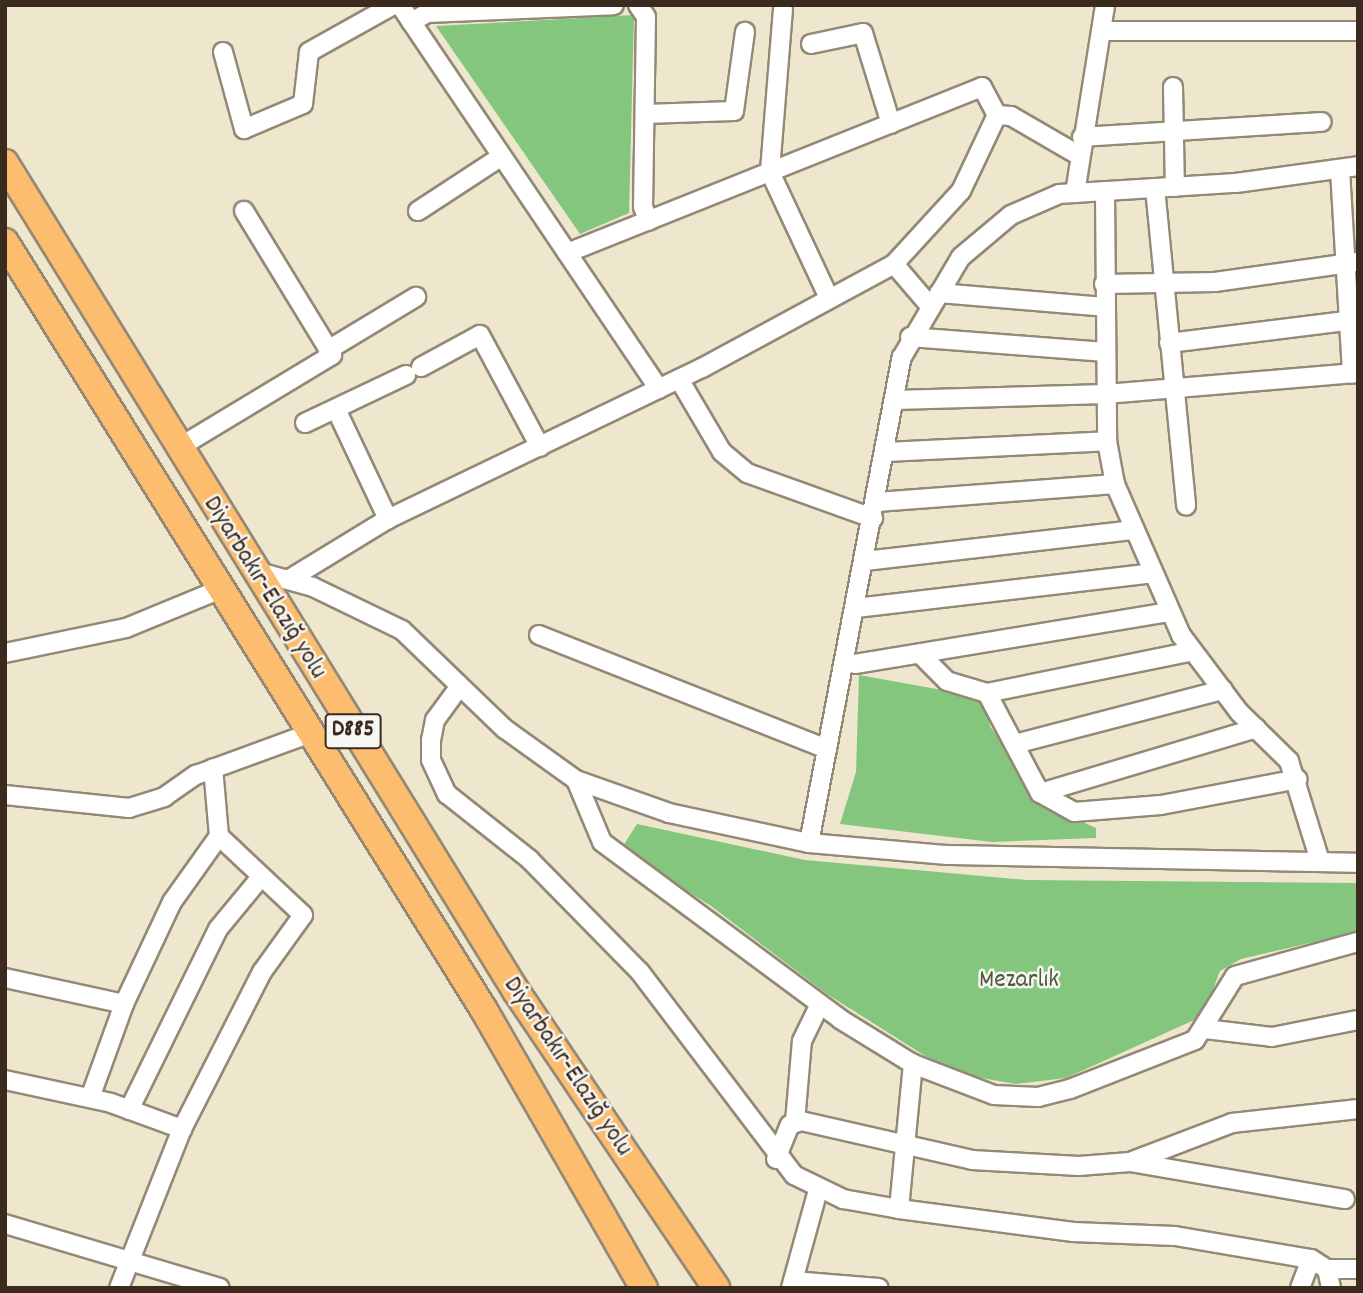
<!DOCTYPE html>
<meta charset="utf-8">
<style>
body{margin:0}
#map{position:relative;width:1363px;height:1293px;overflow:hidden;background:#eee7ce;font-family:Dekko,sans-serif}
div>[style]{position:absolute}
.green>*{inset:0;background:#85c67e}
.roads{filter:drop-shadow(2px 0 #948876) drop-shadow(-2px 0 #948876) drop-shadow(0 2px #948876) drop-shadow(0 -2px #948876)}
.minor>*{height:18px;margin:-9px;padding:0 9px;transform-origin:9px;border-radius:9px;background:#fff}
.highway>*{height:26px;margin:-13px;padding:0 13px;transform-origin:13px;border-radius:13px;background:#fcbd6f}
span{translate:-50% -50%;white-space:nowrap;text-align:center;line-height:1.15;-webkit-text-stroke:5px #f6f6f2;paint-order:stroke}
.shield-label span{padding:2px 5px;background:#f6f6f2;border:2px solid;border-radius:5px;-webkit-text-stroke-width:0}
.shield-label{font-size:24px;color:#3b2a1e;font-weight:700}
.street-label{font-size:26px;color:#3b2a1e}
.park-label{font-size:26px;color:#51593b}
.frame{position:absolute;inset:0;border:7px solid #3b2a1e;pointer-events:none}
</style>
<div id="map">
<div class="green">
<i style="clip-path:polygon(634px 15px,629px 213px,580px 234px,436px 26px)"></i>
<i style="clip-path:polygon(859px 675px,981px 697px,991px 728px,1009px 747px,1036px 801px,1096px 828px,1096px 838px,992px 842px,840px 824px,856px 772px)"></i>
<i style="clip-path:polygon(637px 824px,805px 860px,1027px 880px,1358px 883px,1358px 932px,1241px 959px,1220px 971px,1203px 1016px,1066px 1078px,1016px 1084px,952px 1073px,827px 994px,711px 906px,621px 849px)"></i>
</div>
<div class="roads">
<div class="minor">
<i style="left:400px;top:5px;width:463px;rotate:56deg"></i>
<i style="left:638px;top:5px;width:14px;rotate:56deg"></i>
<i style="left:646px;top:17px;width:190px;rotate:90.9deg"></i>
<i style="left:643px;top:207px;width:15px;rotate:67deg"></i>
<i style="left:783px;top:9px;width:164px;rotate:94.6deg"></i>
<i style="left:770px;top:172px;width:139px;rotate:64.9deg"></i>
<i style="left:411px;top:22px;width:18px;rotate:-29deg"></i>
<i style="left:427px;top:13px;width:187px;rotate:-2.4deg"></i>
<i style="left:1101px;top:31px;width:257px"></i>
<i style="left:811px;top:44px;width:53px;rotate:-11.9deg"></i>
<i style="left:863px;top:33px;width:95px;rotate:72.9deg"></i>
<i style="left:223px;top:52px;width:80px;rotate:74.7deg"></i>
<i style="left:244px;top:129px;width:64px;rotate:-23deg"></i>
<i style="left:303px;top:104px;width:52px;rotate:-83.4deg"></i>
<i style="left:309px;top:52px;width:96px;rotate:-29.2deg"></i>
<i style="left:1173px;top:87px;width:100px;rotate:88.9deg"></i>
<i style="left:645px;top:114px;width:89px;rotate:-1.9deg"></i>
<i style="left:734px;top:111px;width:80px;rotate:-82.1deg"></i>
<i style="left:1082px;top:137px;width:240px;rotate:-3.6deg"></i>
<i style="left:1340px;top:170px;width:204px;rotate:86.6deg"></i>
<i style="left:1155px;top:188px;width:319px;rotate:84.4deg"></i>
<i style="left:1105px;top:191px;width:250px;rotate:89.5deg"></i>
<i style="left:1107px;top:441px;width:44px;rotate:79.5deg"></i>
<i style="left:1115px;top:484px;width:165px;rotate:66.4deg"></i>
<i style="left:1181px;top:635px;width:96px;rotate:53deg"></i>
<i style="left:1239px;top:712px;width:70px;rotate:44.4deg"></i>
<i style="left:1289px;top:761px;width:105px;rotate:72.8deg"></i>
<i style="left:1075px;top:193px;width:190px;rotate:-80.9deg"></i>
<i style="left:418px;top:211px;width:100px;rotate:-33.2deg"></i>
<i style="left:567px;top:253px;width:447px;rotate:-21.8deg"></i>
<i style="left:982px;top:87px;width:32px;rotate:62deg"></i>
<i style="left:894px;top:264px;width:55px;rotate:49.4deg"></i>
<i style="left:1104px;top:284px;width:111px;rotate:-1deg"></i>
<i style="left:1215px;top:282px;width:144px;rotate:-8deg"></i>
<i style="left:939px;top:293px;width:166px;rotate:4.8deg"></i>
<i style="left:910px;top:337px;width:196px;rotate:4.4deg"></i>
<i style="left:1169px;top:343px;width:178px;rotate:-7.1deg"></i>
<i style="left:328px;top:350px;width:103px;rotate:-31.1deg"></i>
<i style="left:421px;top:367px;width:67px;rotate:-28.5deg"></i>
<i style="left:480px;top:335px;width:127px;rotate:61.8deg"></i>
<i style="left:679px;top:379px;width:85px;rotate:59.5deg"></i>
<i style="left:722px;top:452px;width:33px;rotate:40deg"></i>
<i style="left:747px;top:473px;width:134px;rotate:19.7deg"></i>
<i style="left:895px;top:400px;width:211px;rotate:-1.6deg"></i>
<i style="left:1106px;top:394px;width:253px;rotate:-4.8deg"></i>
<i style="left:336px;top:409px;width:122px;rotate:64.7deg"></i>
<i style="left:305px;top:423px;width:112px;rotate:-25.4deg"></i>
<i style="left:178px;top:448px;width:180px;rotate:-31.1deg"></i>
<i style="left:332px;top:355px;width:169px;rotate:-121.4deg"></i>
<i style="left:886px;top:452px;width:221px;rotate:-2.8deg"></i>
<i style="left:877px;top:502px;width:239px;rotate:-4.3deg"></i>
<i style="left:865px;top:561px;width:269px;rotate:-6.6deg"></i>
<i style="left:255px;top:571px;width:60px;rotate:15.4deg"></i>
<i style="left:313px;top:587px;width:99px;rotate:25.8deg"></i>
<i style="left:402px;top:630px;width:143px;rotate:43.9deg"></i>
<i style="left:505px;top:729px;width:87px;rotate:35.7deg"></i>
<i style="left:576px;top:780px;width:99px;rotate:19.5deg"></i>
<i style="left:669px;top:813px;width:143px;rotate:12.1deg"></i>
<i style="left:809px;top:843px;width:139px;rotate:5deg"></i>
<i style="left:947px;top:855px;width:411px;rotate:1.1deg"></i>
<i style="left:288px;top:580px;width:117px;rotate:-31.4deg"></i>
<i style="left:388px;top:519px;width:348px;rotate:-25.7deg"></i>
<i style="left:702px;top:368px;width:218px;rotate:-28.4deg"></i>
<i style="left:894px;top:264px;width:99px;rotate:-47.5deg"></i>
<i style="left:961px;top:191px;width:84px;rotate:-64.7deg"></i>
<i style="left:997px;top:115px;width:14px;rotate:4deg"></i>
<i style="left:1011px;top:116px;width:80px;rotate:30.1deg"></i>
<i style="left:856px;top:608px;width:298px;rotate:-6.7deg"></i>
<i style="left:539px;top:635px;width:310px;rotate:21.6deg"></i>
<i style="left:5px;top:653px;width:124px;rotate:-11.7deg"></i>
<i style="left:126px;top:628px;width:103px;rotate:-22.3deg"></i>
<i style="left:920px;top:654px;width:38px;rotate:45deg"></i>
<i style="left:947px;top:681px;width:42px;rotate:16.7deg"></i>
<i style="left:987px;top:693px;width:113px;rotate:62.1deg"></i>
<i style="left:1040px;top:793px;width:39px;rotate:29deg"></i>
<i style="left:1074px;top:812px;width:87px;rotate:-4.6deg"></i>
<i style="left:1161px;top:805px;width:139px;rotate:-10.7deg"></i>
<i style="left:855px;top:664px;width:319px;rotate:-9.4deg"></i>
<i style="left:460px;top:686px;width:42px;rotate:126.3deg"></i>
<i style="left:435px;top:720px;width:20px;rotate:101deg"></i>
<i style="left:431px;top:740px;width:20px;rotate:90deg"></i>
<i style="left:431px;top:760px;width:38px;rotate:65deg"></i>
<i style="left:447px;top:794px;width:105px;rotate:38.4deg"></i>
<i style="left:529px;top:859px;width:158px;rotate:45.5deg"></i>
<i style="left:640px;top:972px;width:255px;rotate:52.8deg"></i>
<i style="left:794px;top:1175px;width:55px;rotate:26.1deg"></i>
<i style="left:843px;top:1199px;width:57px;rotate:10.1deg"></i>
<i style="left:899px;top:1209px;width:176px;rotate:7.5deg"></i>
<i style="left:1073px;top:1232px;width:102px;rotate:2.2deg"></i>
<i style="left:1175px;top:1236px;width:138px;rotate:9.6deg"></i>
<i style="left:1311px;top:1259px;width:19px;rotate:32deg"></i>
<i style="left:1327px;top:1269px;width:19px;rotate:78deg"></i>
<i style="left:987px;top:693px;width:210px;rotate:-11.5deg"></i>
<i style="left:1015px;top:744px;width:215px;rotate:-14.6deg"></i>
<i style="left:576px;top:780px;width:67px;rotate:67.2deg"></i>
<i style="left:602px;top:842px;width:297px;rotate:36.6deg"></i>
<i style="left:840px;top:1019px;width:86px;rotate:31.7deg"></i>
<i style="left:913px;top:1064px;width:87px;rotate:20.9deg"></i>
<i style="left:994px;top:1095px;width:44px;rotate:2.6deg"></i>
<i style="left:1038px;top:1097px;width:33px;rotate:-14deg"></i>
<i style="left:1070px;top:1089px;width:134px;rotate:-21.4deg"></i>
<i style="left:1195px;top:1040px;width:75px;rotate:-58deg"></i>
<i style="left:1235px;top:976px;width:128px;rotate:-15.5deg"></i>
<i style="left:1040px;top:793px;width:226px;rotate:-16.7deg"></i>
<i style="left:5px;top:795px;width:125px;rotate:6deg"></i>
<i style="left:129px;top:808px;width:37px;rotate:-17deg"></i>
<i style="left:164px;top:797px;width:39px;rotate:-35deg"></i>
<i style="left:196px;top:775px;width:122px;rotate:-20.1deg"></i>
<i style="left:809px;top:843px;width:495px;rotate:-79.2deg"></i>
<i style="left:902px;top:357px;width:116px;rotate:-59.5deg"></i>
<i style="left:961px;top:257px;width:65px;rotate:-40deg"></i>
<i style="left:1011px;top:215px;width:52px;rotate:-23.6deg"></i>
<i style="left:1059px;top:194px;width:177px;rotate:-3.6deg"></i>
<i style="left:1236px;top:183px;width:123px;rotate:-7.9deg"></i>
<i style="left:5px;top:978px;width:122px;rotate:12.3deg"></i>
<i style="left:1205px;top:1029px;width:67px;rotate:6.8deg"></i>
<i style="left:1272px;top:1037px;width:88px;rotate:-11.2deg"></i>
<i style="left:5px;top:1080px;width:108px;rotate:12.2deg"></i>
<i style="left:111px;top:1103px;width:76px;rotate:20.1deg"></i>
<i style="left:90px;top:1098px;width:100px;rotate:-70.1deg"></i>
<i style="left:124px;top:1004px;width:113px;rotate:-64.8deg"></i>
<i style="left:172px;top:902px;width:81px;rotate:-54.5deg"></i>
<i style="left:129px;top:1110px;width:202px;rotate:-63.8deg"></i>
<i style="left:218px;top:929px;width:67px;rotate:-50.4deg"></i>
<i style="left:795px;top:1122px;width:81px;rotate:-85.1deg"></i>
<i style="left:802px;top:1041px;width:41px;rotate:-64.1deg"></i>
<i style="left:776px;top:1159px;width:37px;rotate:-68deg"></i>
<i style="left:790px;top:1125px;width:12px;rotate:-20deg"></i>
<i style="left:801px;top:1121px;width:175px;rotate:12.8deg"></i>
<i style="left:972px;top:1160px;width:107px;rotate:3.2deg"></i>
<i style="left:1079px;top:1166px;width:51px;rotate:-4.5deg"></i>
<i style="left:1130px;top:1162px;width:109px;rotate:-20.9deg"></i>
<i style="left:1232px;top:1123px;width:127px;rotate:-6.3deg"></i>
<i style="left:1130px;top:1162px;width:218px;rotate:9.8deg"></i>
<i style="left:899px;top:1209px;width:146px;rotate:-84.5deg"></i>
<i style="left:5px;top:1224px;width:224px;rotate:16.6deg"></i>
<i style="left:1327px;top:1269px;width:31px"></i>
<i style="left:793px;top:1281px;width:86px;rotate:4.7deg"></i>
<i style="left:119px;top:1288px;width:171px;rotate:-68.4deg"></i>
<i style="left:182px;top:1129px;width:176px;rotate:-63deg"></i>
<i style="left:262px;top:972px;width:70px;rotate:-54.3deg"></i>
<i style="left:303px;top:915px;width:115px;rotate:-136.8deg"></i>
<i style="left:219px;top:836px;width:68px;rotate:-95deg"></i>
<i style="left:791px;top:1288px;width:102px;rotate:-74.6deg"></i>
<i style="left:1300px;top:1288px;width:31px;rotate:-69deg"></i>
</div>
<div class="highway">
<i style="left:5px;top:163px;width:973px;rotate:58.32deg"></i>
<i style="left:516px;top:991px;width:358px;rotate:56deg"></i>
<i style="left:5px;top:242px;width:905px;rotate:58.05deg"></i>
<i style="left:484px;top:1010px;width:321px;rotate:60.1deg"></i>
</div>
</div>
<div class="shield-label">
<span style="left:353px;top:731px">D885</span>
</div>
<div class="street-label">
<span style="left:264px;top:588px;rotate:58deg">Diyarbakır-Elazığ yolu</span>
<span style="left:567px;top:1067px;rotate:56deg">Diyarbakır-Elazığ yolu</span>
</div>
<div class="park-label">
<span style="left:1019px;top:981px">Mezarlık</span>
</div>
<div class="frame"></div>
</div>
